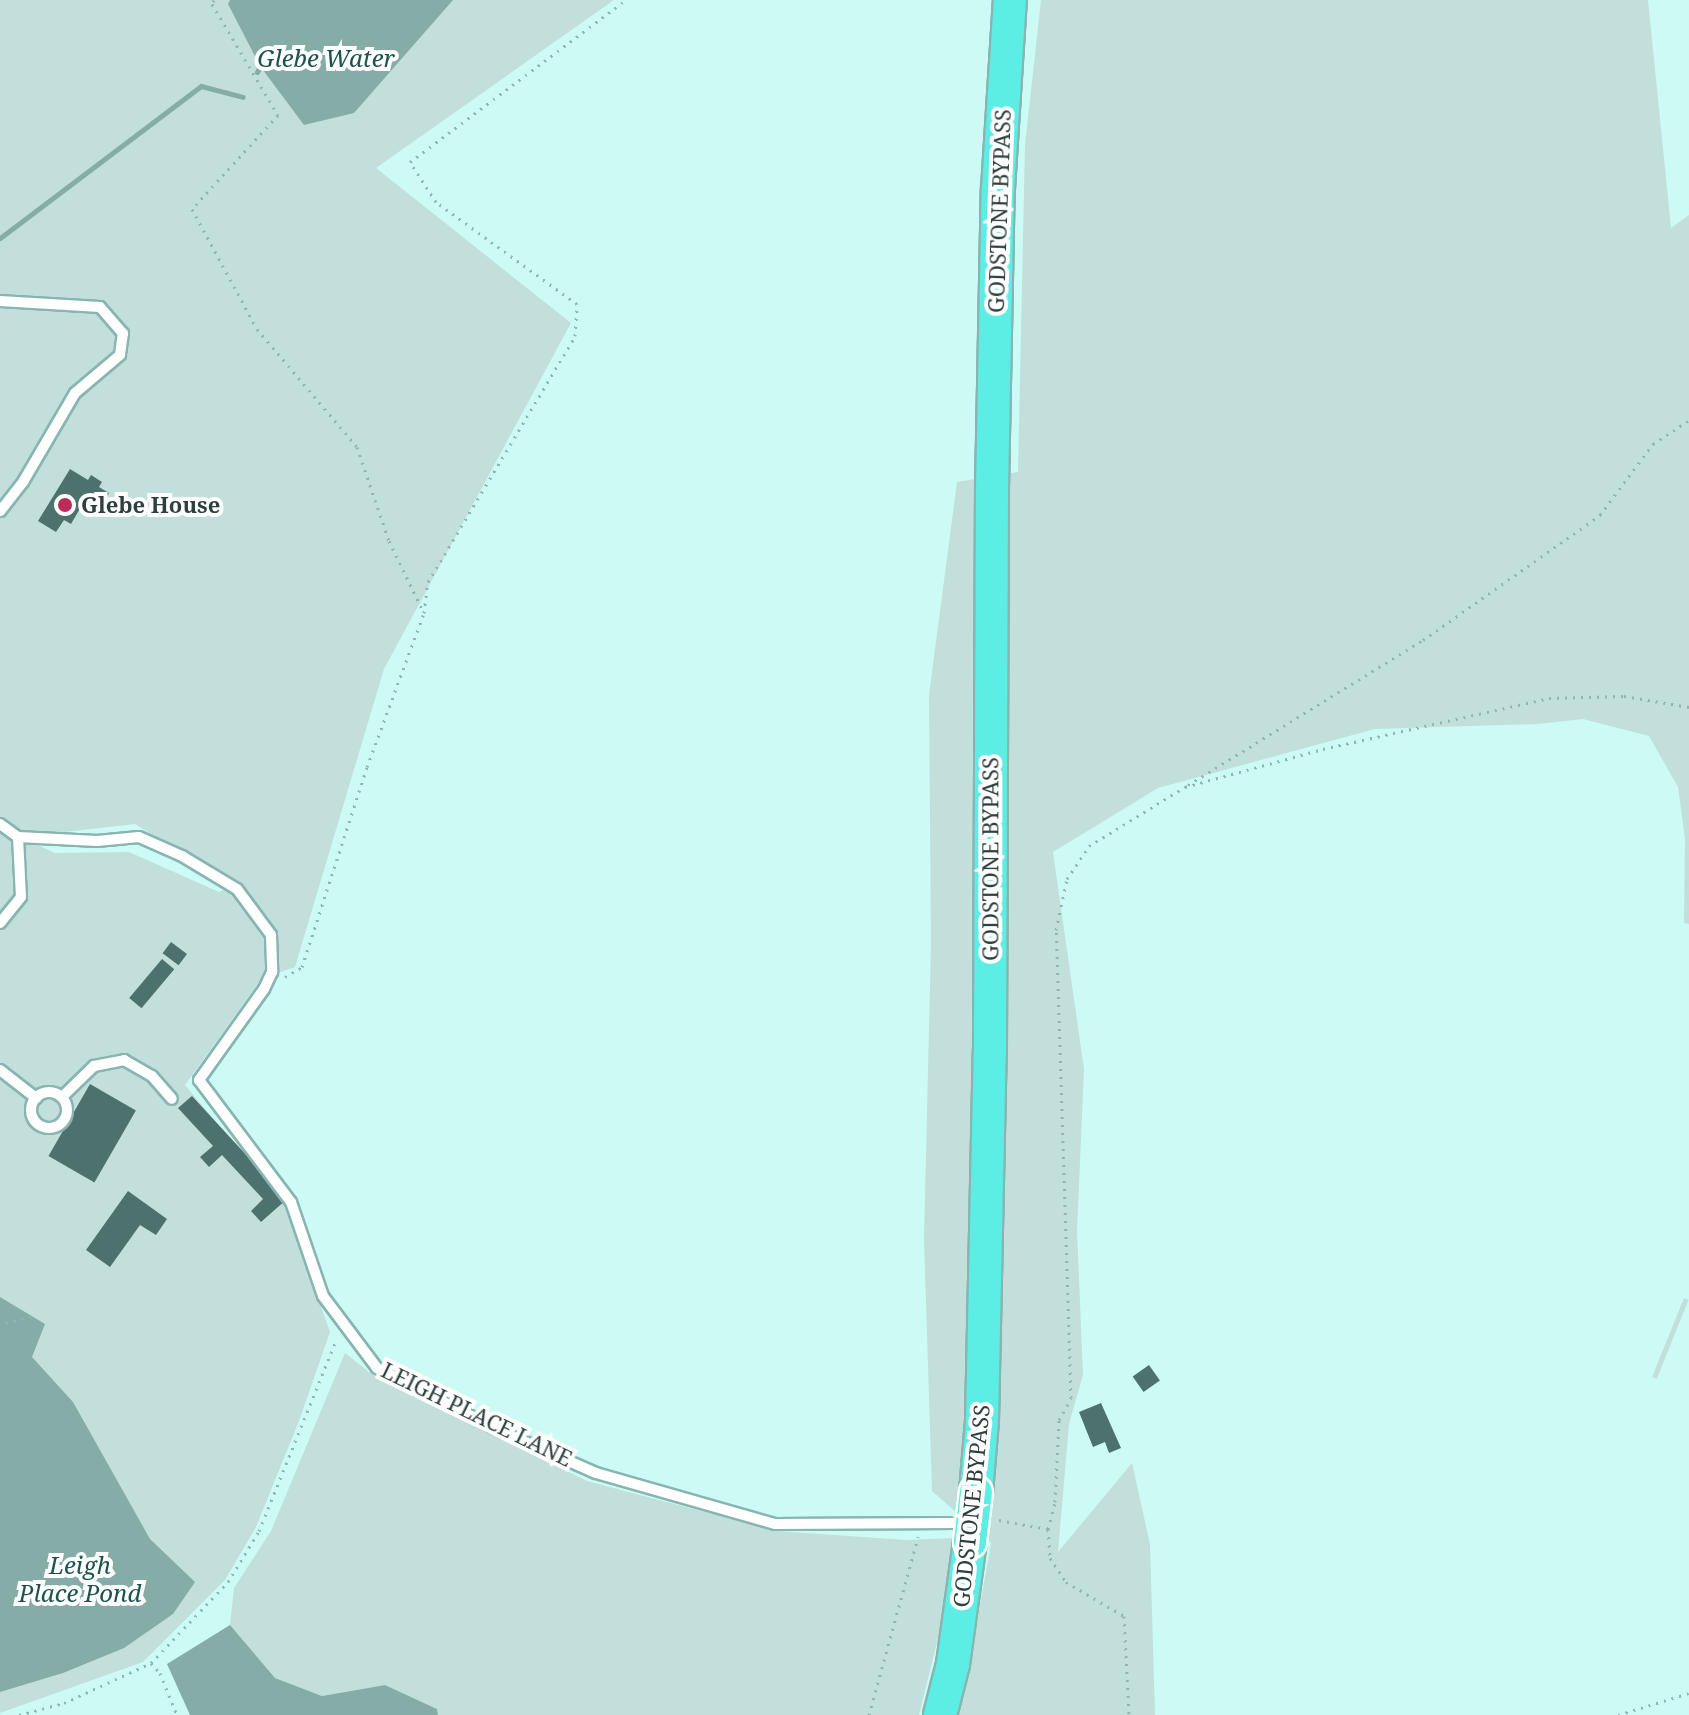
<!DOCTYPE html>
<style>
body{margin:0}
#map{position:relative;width:1689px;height:1715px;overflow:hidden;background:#ccfbf5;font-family:"Noto Serif",serif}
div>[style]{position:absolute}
.green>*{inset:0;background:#c2dfdb;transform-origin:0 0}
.water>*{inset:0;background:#86aca8}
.stream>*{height:5px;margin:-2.5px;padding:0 2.5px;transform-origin:2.5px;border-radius:2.5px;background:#86aca8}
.building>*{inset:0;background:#4d726e;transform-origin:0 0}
.path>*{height:3px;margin-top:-1.5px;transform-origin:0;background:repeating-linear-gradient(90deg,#91b6b1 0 2px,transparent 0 8px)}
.roads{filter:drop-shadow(2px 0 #88b5b1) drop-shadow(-2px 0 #88b5b1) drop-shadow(0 2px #88b5b1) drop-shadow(0 -2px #88b5b1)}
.service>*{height:10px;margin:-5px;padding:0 5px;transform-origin:5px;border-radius:5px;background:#fff}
.service>.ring{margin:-5px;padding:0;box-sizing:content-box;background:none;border:10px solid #fff;border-radius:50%}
.trunk>*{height:32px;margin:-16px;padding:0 16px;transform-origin:16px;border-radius:16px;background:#5ceee4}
.bridges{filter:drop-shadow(2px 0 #fff) drop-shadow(-2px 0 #fff) drop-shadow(0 2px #fff) drop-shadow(0 -2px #fff)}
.trunk-bridge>*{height:32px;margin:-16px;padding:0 16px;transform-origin:16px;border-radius:16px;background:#5ceee4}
.dots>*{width:22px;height:22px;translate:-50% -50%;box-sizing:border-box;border:4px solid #fdfdfd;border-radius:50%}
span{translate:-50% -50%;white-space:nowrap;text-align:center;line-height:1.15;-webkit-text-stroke:8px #fdfdfd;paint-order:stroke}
.street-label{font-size:22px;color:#2d403e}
.poi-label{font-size:22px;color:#2d403e;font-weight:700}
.left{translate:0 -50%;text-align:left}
.water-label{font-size:24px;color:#1c534f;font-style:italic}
</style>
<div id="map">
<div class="green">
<i style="clip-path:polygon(evenodd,0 0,614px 0,376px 168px,571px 323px,384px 669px,295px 967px,261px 979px,185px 1085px,284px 1203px,330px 1332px,299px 1421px,256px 1527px,225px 1580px,143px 1662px,0 1713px,0 0,135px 824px,232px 886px,219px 892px,129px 852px,55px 853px,20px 837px,135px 824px)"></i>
<i style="clip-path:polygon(1041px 0,1648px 0,1671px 228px,1689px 215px,1689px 924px,1684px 923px,1685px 839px,1678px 787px,1649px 736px,1583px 719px,1538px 724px,1375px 729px,1158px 788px,1053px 852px,1084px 1069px,1077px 1231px,1083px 1375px,1069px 1424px,1058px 1552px,1132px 1463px,1150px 1544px,1155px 1715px,956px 1715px,969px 1667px,991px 1543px,932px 1491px,924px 1239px,931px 944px,929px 695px,957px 482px,1018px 472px,1025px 145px)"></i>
<i style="left:1684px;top:1298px;width:5px;height:85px;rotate:22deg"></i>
<i style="clip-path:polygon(345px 1353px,374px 1376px,587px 1481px,777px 1531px,906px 1540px,954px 1538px,946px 1606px,919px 1715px,438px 1715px,437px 1709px,385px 1685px,322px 1696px,275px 1678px,230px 1625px,234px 1588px,271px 1531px)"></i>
</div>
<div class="water">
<i style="clip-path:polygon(230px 0,453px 0,354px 113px,304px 125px,260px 66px,228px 4px)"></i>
<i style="clip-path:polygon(0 1297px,45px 1324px,32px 1357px,73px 1402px,150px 1539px,195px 1582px,173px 1614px,124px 1648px,63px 1673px,0 1692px)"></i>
<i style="clip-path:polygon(230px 1625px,275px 1678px,322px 1696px,385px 1685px,437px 1709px,438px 1715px,190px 1715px,167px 1664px)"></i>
</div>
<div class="stream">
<i style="left:257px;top:72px;width:7px;rotate:-63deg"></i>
<i style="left:0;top:238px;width:252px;rotate:-37.1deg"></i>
<i style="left:201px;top:86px;width:43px;rotate:14.7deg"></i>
</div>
<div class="building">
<i style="clip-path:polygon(70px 469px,88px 480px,91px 475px,102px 482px,99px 487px,109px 493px,99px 509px,85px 500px,71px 524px,64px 520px,56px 532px,38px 521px)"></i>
<i style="left:171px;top:942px;width:20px;height:14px;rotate:37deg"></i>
<i style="left:162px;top:959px;width:16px;height:51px;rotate:40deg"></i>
<i style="left:90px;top:1084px;width:53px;height:83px;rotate:30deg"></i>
<i style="clip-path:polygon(192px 1096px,287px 1199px,261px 1222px,251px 1211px,263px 1199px,222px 1155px,209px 1167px,200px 1157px,213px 1146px,178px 1108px)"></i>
<i style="clip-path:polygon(128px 1191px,167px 1219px,156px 1235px,140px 1225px,110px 1267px,86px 1250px)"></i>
<i style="left:1149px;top:1365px;width:19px;height:20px;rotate:55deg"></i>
<i style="clip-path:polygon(1101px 1403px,1121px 1448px,1109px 1453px,1105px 1442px,1093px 1447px,1079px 1412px)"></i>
</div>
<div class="path">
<i style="left:214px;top:0;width:4px;rotate:117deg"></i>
<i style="left:212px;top:4px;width:129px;rotate:59.3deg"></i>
<i style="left:278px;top:115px;width:127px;rotate:132.5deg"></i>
<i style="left:192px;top:209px;width:136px;rotate:61.6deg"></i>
<i style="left:257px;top:329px;width:155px;rotate:49.7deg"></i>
<i style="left:357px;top:447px;width:99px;rotate:71.2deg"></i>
<i style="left:389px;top:541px;width:80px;rotate:64.1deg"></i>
<i style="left:1188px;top:785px;width:276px;rotate:-31.7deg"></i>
<i style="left:1423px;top:640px;width:217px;rotate:-35.2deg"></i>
<i style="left:1600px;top:515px;width:89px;rotate:-53.3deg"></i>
<i style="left:1653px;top:444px;width:43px;rotate:-33.7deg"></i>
<i style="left:285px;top:977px;width:20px;rotate:-30deg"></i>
<i style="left:302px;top:967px;width:210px;rotate:-72deg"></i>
<i style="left:367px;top:767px;width:164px;rotate:-69.7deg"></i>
<i style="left:424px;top:613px;width:31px;rotate:-83deg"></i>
<i style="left:428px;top:582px;width:287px;rotate:-59.1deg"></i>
<i style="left:575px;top:336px;width:32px;rotate:-86deg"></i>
<i style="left:577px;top:304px;width:174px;rotate:-144.1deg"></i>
<i style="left:436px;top:202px;width:48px;rotate:-123deg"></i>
<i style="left:410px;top:162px;width:270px;rotate:-36.9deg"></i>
<i style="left:6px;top:1323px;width:30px;rotate:-15deg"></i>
<i style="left:999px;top:1520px;width:50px;rotate:10.4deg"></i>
<i style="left:1048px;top:1529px;width:29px;rotate:86deg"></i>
<i style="left:1050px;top:1558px;width:29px;rotate:56deg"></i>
<i style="left:1066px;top:1582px;width:67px;rotate:30.4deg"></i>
<i style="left:1124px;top:1616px;width:99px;rotate:87.1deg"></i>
<i style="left:1048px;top:1529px;width:28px;rotate:-75deg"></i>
<i style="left:1055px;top:1502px;width:82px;rotate:-87.2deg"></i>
<i style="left:1059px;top:1420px;width:25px;rotate:-61deg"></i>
<i style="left:1071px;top:1398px;width:468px;rotate:-91.8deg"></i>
<i style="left:1056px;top:930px;width:52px;rotate:-77.8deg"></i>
<i style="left:1067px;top:879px;width:40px;rotate:-56deg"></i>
<i style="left:1089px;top:846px;width:113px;rotate:-31.6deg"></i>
<i style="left:1185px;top:787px;width:143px;rotate:-15.4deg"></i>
<i style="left:1323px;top:749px;width:232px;rotate:-12.7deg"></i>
<i style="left:1549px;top:698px;width:75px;rotate:-1.5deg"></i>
<i style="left:1624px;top:696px;width:66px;rotate:9.6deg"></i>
<i style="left:151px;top:1663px;width:13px;rotate:48deg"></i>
<i style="left:160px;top:1673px;width:45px;rotate:68deg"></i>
<i style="left:19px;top:1715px;width:47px;rotate:-14.9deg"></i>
<i style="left:64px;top:1703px;width:96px;rotate:-24.7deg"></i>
<i style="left:151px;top:1663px;width:112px;rotate:-46.5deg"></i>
<i style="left:228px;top:1582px;width:60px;rotate:-58.7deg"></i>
<i style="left:259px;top:1531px;width:206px;rotate:-68deg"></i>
<i style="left:869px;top:1715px;width:185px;rotate:-74.6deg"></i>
<i style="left:1618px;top:1715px;width:74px;rotate:-17.2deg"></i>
</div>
<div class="roads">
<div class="service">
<i style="left:0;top:301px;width:100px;rotate:3.4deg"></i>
<i style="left:100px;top:307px;width:35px;rotate:49deg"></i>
<i style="left:123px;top:333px;width:22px;rotate:98deg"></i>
<i style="left:120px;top:355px;width:59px;rotate:139.8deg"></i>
<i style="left:75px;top:393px;width:103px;rotate:120.3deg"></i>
<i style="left:23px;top:482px;width:37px;rotate:128deg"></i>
<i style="left:0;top:824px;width:22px;rotate:36deg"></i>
<i style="left:18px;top:837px;width:79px;rotate:2.9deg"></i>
<i style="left:97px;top:841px;width:42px;rotate:-5.4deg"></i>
<i style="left:139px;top:837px;width:47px;rotate:23.8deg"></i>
<i style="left:182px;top:856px;width:64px;rotate:31deg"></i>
<i style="left:237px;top:889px;width:57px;rotate:53.5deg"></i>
<i style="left:271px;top:935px;width:37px;rotate:88deg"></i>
<i style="left:272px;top:972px;width:19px;rotate:115deg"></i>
<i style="left:264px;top:989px;width:112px;rotate:125.5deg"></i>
<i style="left:199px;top:1080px;width:153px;rotate:53deg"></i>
<i style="left:291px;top:1202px;width:99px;rotate:71.2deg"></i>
<i style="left:323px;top:1296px;width:90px;rotate:53.1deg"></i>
<i style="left:377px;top:1368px;width:131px;rotate:27.1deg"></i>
<i style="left:494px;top:1428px;width:111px;rotate:23.8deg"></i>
<i style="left:596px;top:1473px;width:186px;rotate:15.9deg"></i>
<i style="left:775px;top:1524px;width:179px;rotate:-0.3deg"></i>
<i style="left:0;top:923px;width:33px;rotate:-51deg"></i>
<i style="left:21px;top:897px;width:60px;rotate:-92.9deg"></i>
<i style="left:0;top:1070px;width:46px;rotate:37.9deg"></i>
<i class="ring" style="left:31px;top:1092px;width:26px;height:26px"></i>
<i style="left:62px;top:1097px;width:45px;rotate:-44.1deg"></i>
<i style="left:94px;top:1066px;width:31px;rotate:-11deg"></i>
<i style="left:124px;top:1060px;width:32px;rotate:30deg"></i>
<i style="left:152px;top:1076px;width:30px;rotate:49deg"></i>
</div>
<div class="trunk">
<i style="left:976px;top:1492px;width:71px;rotate:-85.2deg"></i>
<i style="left:982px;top:1421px;width:370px;rotate:-88.8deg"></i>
<i style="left:990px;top:1051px;width:562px;rotate:-89.8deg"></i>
<i style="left:992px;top:489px;width:300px;rotate:-88.9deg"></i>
<i style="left:998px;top:189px;width:189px;rotate:-86.4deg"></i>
<i style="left:940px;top:1715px;width:53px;rotate:-75.7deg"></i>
<i style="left:953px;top:1664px;width:123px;rotate:-82.1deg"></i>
</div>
</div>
<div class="bridges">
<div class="trunk-bridge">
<i style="left:970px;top:1542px;width:50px;rotate:-83.2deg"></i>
</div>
</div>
<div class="dots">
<i style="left:65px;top:505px;background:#ba2b57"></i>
</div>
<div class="street-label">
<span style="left:999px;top:211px;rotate:-88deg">GODSTONE BYPASS</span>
<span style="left:990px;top:859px;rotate:-90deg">GODSTONE BYPASS</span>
<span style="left:477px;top:1414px;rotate:26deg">LEIGH PLACE LANE</span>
<span style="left:971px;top:1506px;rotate:-84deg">GODSTONE BYPASS</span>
</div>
<div class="poi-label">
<span class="left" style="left:81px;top:505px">Glebe House</span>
</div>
<div class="water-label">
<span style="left:326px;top:58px">Glebe Water</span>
<span style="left:80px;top:1579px">Leigh<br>Place Pond</span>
</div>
</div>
